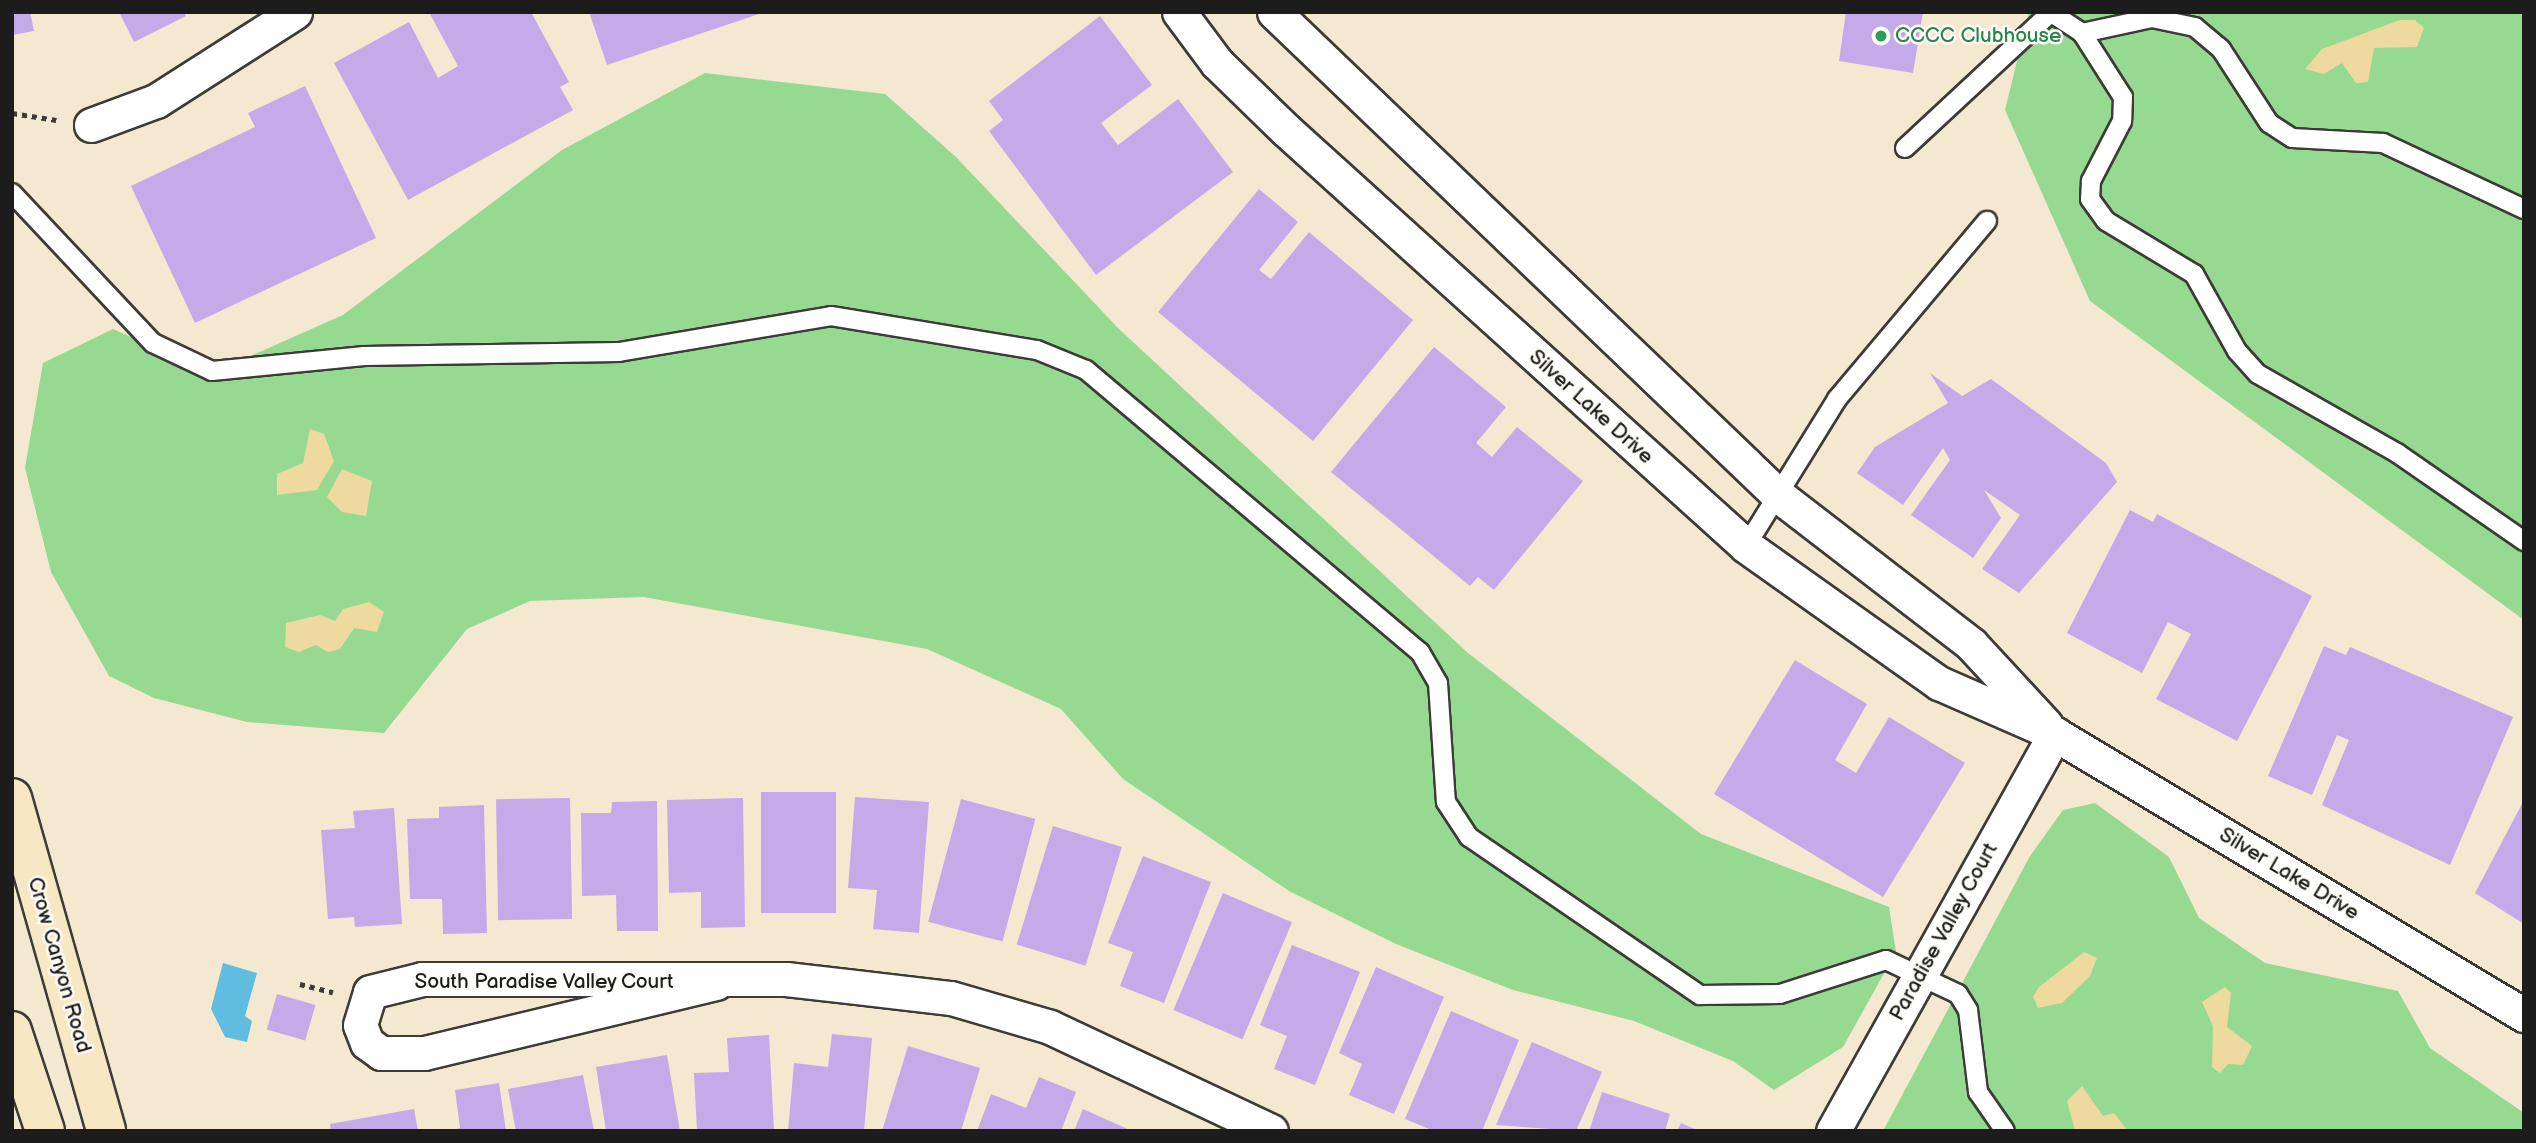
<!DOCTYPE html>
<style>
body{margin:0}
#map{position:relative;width:2536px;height:1143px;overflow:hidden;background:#f4e8d0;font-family:"Balsamiq Sans",sans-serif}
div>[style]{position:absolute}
.green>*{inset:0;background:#96d991}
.sand>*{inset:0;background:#eeda9e}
.water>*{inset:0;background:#61bddf}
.building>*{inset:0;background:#c4aae8;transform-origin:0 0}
.path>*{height:4.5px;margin-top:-2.25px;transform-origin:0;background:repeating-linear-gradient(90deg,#3c3b37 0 5px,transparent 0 10px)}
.roads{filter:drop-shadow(2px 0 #3c3b37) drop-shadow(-2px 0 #3c3b37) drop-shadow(0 2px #3c3b37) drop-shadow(0 -2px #3c3b37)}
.lane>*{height:18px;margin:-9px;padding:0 9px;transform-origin:9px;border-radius:9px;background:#fff}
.street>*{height:33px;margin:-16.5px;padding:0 16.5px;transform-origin:16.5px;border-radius:16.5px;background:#fff}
.secondary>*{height:38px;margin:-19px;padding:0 19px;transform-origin:19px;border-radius:19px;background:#f7e8c3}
.dots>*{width:19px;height:19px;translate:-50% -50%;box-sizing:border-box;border:4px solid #fdfcf7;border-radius:50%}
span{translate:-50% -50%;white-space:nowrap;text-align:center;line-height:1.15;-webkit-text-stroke:5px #fdfcf7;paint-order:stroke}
.leisure-label{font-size:21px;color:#27864d}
.left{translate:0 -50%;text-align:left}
.street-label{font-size:21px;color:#1c1c1c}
.frame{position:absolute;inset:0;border:14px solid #1c1c1c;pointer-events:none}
</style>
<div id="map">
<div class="green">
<i style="clip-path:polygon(2029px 12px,2524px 12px,2524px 620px,2090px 301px,2005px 110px)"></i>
<i style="clip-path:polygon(705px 73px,885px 94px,956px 157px,1119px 329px,1468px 653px,1701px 834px,1889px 907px,1896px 952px,1843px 1047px,1774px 1090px,1733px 1061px,1634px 1021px,1513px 990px,1396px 944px,1289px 891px,1123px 779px,1061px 709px,927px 649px,644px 597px,530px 601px,467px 629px,384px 733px,247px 722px,154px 698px,109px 676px,51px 572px,25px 468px,43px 363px,113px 329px,212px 373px,343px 315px,562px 150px)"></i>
<i style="clip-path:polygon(2095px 803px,2169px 857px,2199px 918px,2265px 963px,2398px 991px,2430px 1048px,2524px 1113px,2524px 1131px,1883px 1131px,2030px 856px,2063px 810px)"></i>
</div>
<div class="sand">
<i style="clip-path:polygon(2400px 20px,2415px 20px,2424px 28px,2417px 47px,2374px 48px,2368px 82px,2356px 83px,2342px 63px,2324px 74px,2305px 69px,2322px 49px)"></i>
<i style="clip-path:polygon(310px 429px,324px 434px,334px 461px,317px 490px,277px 495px,277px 474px,303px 463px)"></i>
<i style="clip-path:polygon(342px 469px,372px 481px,366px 516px,342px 512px,327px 497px)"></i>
<i style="clip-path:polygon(369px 602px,384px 612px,377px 632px,354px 628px,340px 649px,328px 652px,316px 645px,299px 652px,285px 647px,286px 623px,320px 615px,335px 621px,343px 609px)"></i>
<i style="clip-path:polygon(2084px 952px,2097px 958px,2090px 976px,2062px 1003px,2038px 1008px,2033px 997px,2039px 987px)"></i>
<i style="clip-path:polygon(2225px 987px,2231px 993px,2227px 1027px,2252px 1046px,2243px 1065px,2228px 1064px,2220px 1073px,2212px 1067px,2213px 1026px,2202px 1002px)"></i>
<i style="clip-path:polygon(2082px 1086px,2103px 1116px,2114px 1113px,2128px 1131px,2075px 1131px,2067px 1101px)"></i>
</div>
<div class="water">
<i style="clip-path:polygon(223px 963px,257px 973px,245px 1016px,252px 1021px,247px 1042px,225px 1037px,211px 1009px)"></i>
</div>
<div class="building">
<i style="clip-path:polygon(12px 12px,30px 12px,34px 31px,12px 35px)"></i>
<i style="clip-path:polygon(119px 12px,184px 12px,186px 16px,134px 42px)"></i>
<i style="clip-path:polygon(429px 12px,531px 12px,569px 82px,560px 87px,573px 110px,408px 200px,334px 63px,409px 22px,438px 78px,458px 66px)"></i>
<i style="clip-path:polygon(589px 12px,762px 12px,762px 13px,607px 65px)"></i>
<i style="clip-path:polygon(1846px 12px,1923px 12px,1913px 73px,1839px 61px)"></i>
<i style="clip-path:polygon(1100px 16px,1152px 85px,1101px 123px,1118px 145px,1178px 99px,1233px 172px,1096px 275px,989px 131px,1003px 120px,989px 101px)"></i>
<i style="clip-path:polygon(305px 86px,376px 238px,195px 323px,131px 186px,255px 127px,248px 113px)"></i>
<i style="clip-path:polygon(1259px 189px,1298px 222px,1259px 270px,1271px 279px,1309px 232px,1413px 320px,1313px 441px,1158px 312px)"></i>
<i style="clip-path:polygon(1434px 347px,1506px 407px,1476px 443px,1492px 457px,1517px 427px,1583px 481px,1494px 590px,1478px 577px,1470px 586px,1331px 472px)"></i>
<i style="clip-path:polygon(1930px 373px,1962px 396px,1991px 379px,2106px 463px,2117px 482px,2019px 593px,1982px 569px,2020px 515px,1984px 490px,2001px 518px,1973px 558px,1911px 515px,1950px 460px,1943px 448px,1903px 505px,1857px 473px,1875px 447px,1948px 403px)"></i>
<i style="clip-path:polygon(2130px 510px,2153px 522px,2157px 514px,2312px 596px,2237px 741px,2156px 699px,2191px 634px,2168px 622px,2142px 673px,2067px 633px)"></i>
<i style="clip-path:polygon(2324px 646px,2346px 655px,2350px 647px,2513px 717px,2450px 865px,2322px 805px,2349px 740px,2337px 735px,2312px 795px,2268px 776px)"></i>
<i style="clip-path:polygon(1795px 660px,1867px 704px,1835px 760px,1856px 773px,1889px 717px,1965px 763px,1883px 897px,1714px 794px)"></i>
<i style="left:761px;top:792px;width:75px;height:121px"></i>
<i style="clip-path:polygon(855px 797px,929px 802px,919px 933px,873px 929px,877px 890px,848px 888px)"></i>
<i style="left:570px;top:798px;width:121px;height:74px;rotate:89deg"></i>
<i style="clip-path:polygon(743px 798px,745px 927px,701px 928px,701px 892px,669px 893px,667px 800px)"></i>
<i style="left:961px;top:799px;width:77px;height:127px;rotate:15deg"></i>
<i style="clip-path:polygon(2524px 800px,2524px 924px,2475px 893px)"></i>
<i style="clip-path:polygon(657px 801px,658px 931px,617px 931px,616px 895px,582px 896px,581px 813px,611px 813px,612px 802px)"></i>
<i style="clip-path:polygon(484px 805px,487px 933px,443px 934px,442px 899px,410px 899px,407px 819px,439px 818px,439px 807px)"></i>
<i style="clip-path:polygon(394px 808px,402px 924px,355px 927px,354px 917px,328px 919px,321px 830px,355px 828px,353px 811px)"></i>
<i style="left:1053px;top:826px;width:72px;height:124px;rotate:17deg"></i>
<i style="clip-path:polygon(1143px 856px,1211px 882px,1164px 1003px,1120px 986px,1133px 952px,1108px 943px)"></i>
<i style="left:1223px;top:893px;width:75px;height:127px;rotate:23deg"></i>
<i style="clip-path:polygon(1292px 945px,1360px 972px,1315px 1085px,1274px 1069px,1287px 1036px,1260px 1025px)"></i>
<i style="clip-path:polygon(1376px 967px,1444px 997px,1394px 1114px,1349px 1095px,1362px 1064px,1339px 1053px)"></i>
<i style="left:277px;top:994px;width:40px;height:37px;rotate:16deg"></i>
<i style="clip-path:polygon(1451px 1011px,1519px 1040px,1482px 1131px,1434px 1131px,1405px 1119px)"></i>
<i style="clip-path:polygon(832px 1034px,872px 1038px,864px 1131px,788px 1131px,794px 1063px,828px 1067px)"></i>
<i style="clip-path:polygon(769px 1035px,774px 1131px,697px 1131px,694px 1073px,729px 1072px,727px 1038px)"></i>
<i style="clip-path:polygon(1532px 1042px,1602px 1072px,1576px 1131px,1496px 1125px)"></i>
<i style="clip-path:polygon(908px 1046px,980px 1068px,961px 1131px,882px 1131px)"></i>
<i style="clip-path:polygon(667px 1055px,680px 1131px,606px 1131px,596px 1067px)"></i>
<i style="clip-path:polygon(583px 1075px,594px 1131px,516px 1131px,508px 1089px)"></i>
<i style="clip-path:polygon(1039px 1077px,1076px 1092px,1061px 1131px,977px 1131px,991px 1094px,1026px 1108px)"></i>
<i style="clip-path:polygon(499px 1083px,506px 1131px,452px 1131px,460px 1128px,455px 1090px)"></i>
<i style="clip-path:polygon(1602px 1092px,1670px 1114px,1665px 1131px,1589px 1131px)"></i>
<i style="clip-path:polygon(414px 1109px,418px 1131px,331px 1131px,330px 1124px)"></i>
<i style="clip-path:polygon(1083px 1109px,1132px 1131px,1074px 1131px)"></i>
<i style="clip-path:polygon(1681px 1123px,1699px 1131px,1677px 1131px)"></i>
</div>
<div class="path">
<i style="left:12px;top:113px;width:45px;rotate:9deg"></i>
<i style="left:300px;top:984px;width:34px;rotate:14deg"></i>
</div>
<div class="roads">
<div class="lane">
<i style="left:2050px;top:12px;width:38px;rotate:33deg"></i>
<i style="left:1905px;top:148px;width:197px;rotate:-42.9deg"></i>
<i style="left:12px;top:193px;width:206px;rotate:46.8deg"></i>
<i style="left:153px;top:343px;width:65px;rotate:25.4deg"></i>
<i style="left:212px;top:371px;width:153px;rotate:-5.6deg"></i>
<i style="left:364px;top:356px;width:255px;rotate:-0.9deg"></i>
<i style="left:619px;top:352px;width:215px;rotate:-9.6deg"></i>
<i style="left:831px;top:316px;width:209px;rotate:9.4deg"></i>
<i style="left:1037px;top:350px;width:53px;rotate:22.2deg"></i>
<i style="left:1086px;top:370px;width:437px;rotate:40.2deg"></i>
<i style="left:1420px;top:652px;width:36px;rotate:60deg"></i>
<i style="left:1438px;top:683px;width:119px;rotate:86.2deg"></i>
<i style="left:1446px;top:802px;width:42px;rotate:56.7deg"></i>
<i style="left:1469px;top:837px;width:280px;rotate:34.4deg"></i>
<i style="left:1700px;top:995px;width:80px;rotate:-0.7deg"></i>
<i style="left:1780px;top:994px;width:111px;rotate:-17.8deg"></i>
<i style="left:1886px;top:960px;width:80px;rotate:25.3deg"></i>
<i style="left:1958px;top:994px;width:19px;rotate:58deg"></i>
<i style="left:1968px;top:1010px;width:83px;rotate:83deg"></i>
<i style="left:1978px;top:1092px;width:47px;rotate:55.3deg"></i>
<i style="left:2524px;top:209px;width:156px;rotate:-154.9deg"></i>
<i style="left:2383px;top:143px;width:91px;rotate:-176.9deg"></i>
<i style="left:2292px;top:138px;width:27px;rotate:-147deg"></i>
<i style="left:2269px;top:123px;width:88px;rotate:-123deg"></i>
<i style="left:2221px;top:49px;width:34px;rotate:-140deg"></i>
<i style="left:2195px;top:27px;width:44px;rotate:-168.2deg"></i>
<i style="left:2152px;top:18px;width:72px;rotate:167.9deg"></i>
<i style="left:2082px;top:33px;width:76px;rotate:57.4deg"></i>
<i style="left:2123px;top:97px;width:24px;rotate:92deg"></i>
<i style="left:2122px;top:121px;width:68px;rotate:117.3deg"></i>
<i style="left:2091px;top:181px;width:18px;rotate:93deg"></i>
<i style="left:2090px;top:199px;width:27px;rotate:54deg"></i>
<i style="left:2106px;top:221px;width:103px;rotate:31.1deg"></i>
<i style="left:2194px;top:274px;width:88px;rotate:60.8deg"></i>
<i style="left:2237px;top:351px;width:31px;rotate:48deg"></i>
<i style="left:2258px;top:374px;width:160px;rotate:29.6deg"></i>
<i style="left:2397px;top:453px;width:155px;rotate:34.7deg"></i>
<i style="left:1746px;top:546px;width:173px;rotate:-58.2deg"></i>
<i style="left:1837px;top:399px;width:233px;rotate:-49.9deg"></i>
</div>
<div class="street">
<i style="left:1179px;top:12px;width:64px;rotate:53.3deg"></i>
<i style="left:1217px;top:63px;width:96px;rotate:44.2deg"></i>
<i style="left:1286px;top:130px;width:620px;rotate:42.12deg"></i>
<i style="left:1746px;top:546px;width:237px;rotate:35.4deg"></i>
<i style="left:1939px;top:683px;width:127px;rotate:23.7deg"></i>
<i style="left:2055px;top:734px;width:547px;rotate:30.93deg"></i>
<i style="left:1274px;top:12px;width:699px;rotate:43.78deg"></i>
<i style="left:1779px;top:496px;width:242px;rotate:37.6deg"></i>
<i style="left:1971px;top:644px;width:110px;rotate:47.2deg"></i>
<i style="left:91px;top:125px;width:69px;rotate:-20.3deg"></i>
<i style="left:156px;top:101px;width:165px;rotate:-32.6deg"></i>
<i style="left:716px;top:983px;width:300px;rotate:166.5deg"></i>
<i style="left:424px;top:1053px;width:43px;rotate:180deg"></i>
<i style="left:381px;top:1053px;width:17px;rotate:-144deg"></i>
<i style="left:367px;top:1043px;width:19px;rotate:-111deg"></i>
<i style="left:360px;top:1025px;width:34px;rotate:-73deg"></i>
<i style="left:370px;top:992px;width:54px;rotate:-14deg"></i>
<i style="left:422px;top:979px;width:364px"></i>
<i style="left:786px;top:979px;width:166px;rotate:6.6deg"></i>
<i style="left:951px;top:998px;width:103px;rotate:16.3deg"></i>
<i style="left:1050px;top:1027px;width:244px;rotate:25.2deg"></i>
<i style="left:1833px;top:1131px;width:455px;rotate:-60.8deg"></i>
</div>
<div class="secondary">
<i style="left:12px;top:798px;width:346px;rotate:74.2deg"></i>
<i style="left:12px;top:1031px;width:105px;rotate:71.7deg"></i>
</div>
</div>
<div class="dots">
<i style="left:1881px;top:36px;background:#2e9e5b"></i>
</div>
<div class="leisure-label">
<span class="left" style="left:1895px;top:36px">CCCC Clubhouse</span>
</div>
<div class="street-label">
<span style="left:1591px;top:407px;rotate:42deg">Silver Lake Drive</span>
<span style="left:2289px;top:874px;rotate:31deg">Silver Lake Drive</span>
<span style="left:1944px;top:932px;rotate:-61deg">Paradise Valley Court</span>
<span style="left:59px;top:965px;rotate:74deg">Crow Canyon Road</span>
<span style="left:544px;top:982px">South Paradise Valley Court</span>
</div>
<div class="frame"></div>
</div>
